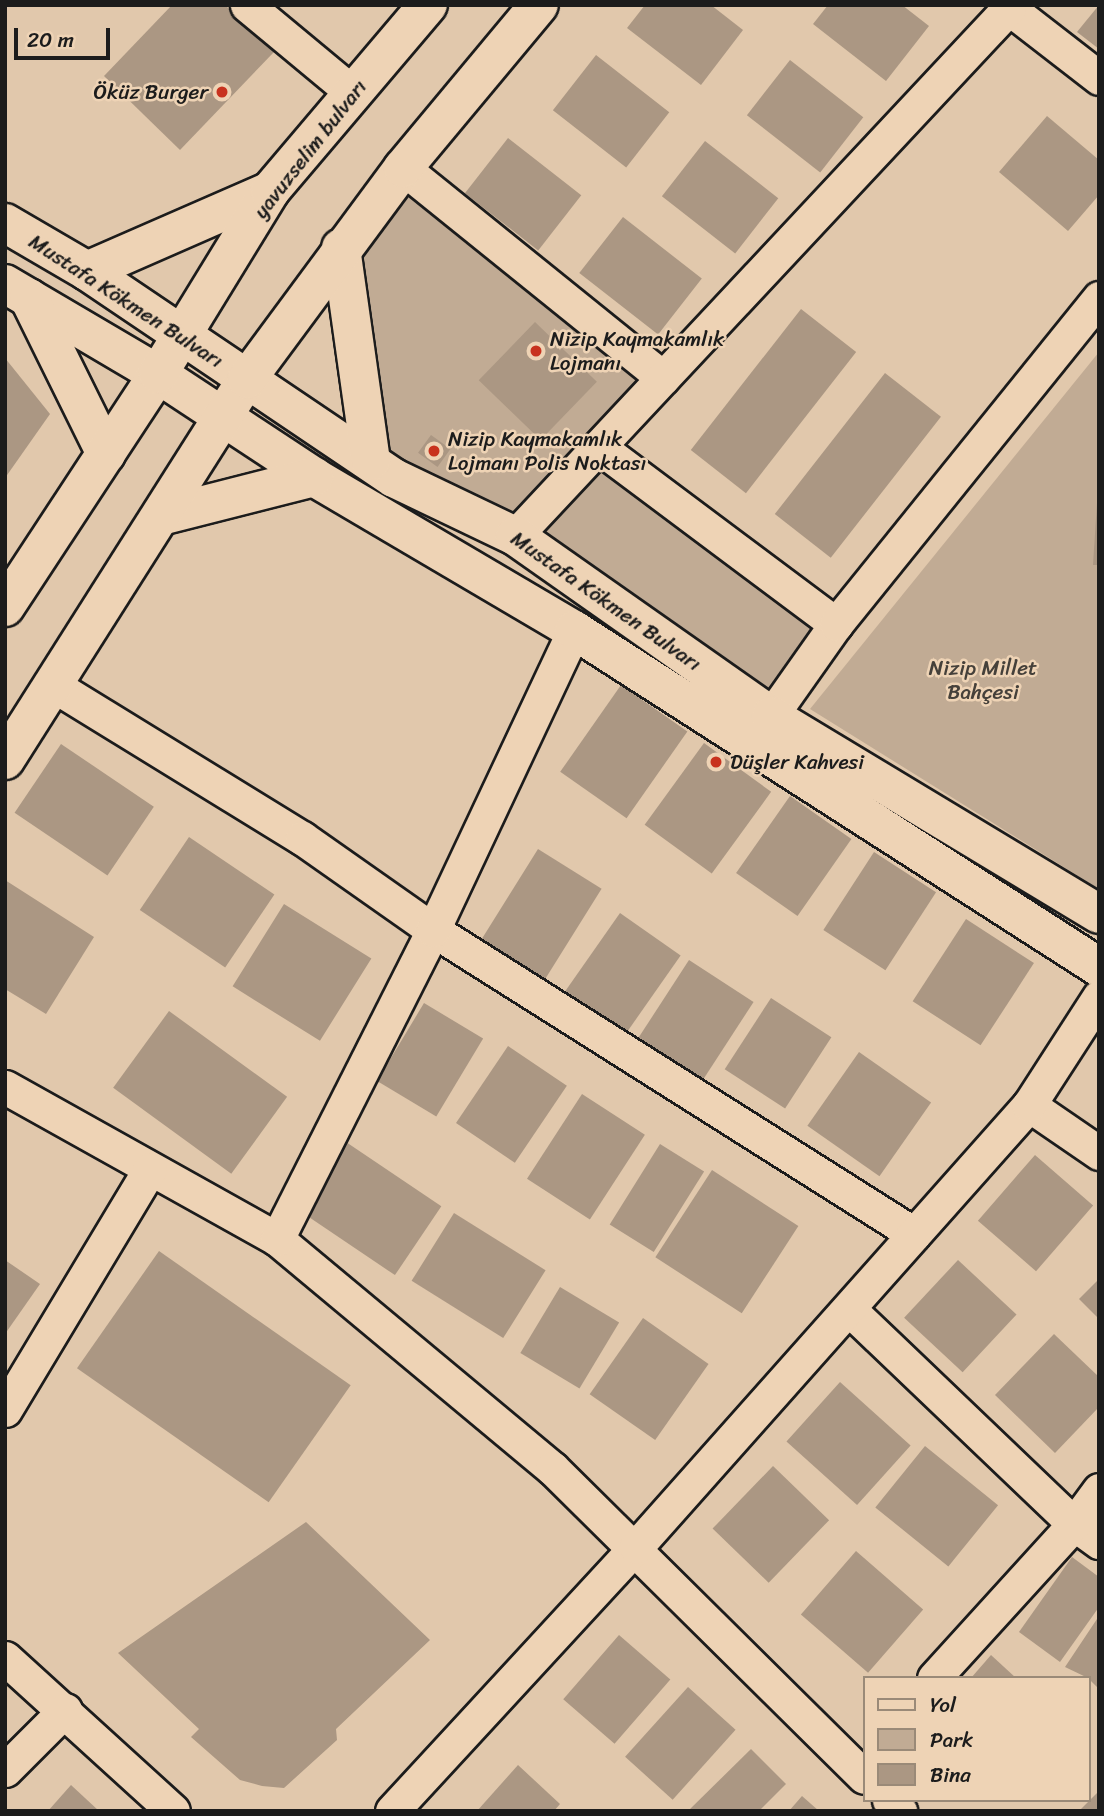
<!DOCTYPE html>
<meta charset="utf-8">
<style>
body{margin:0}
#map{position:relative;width:1104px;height:1816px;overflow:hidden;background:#e1c8ac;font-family:Sriracha,sans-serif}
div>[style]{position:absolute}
.green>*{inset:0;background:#c1ab94}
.building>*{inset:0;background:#ab9783;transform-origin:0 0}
.roads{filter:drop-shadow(2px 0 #1c1c1c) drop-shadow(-2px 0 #1c1c1c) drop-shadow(0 2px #1c1c1c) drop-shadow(0 -2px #1c1c1c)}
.street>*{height:33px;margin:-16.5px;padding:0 16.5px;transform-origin:16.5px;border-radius:16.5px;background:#eed3b5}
.secondary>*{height:38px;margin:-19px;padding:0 19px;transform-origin:19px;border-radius:19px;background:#eed3b5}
.dots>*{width:19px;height:19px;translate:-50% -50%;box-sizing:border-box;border:4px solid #eed3b5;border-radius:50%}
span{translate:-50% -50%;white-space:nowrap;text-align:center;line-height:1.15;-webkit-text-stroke:5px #eed3b5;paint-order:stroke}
.poi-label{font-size:21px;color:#1c1c1c}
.right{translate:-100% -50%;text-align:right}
.left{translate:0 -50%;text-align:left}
.street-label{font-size:21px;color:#1c1c1c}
.park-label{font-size:21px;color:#45403a}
.frame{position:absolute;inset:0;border:7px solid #1c1c1c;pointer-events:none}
.legend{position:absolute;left:863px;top:1676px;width:228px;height:126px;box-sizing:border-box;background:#eed3b5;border:2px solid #9a8a78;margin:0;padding:9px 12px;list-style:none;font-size:21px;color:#1c1c1c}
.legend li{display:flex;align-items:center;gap:14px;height:35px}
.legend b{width:35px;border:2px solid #9a8a78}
.scale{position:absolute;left:14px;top:28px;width:96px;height:32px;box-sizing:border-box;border:4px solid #1c1c1c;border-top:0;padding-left:9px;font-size:21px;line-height:24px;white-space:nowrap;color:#1c1c1c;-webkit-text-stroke:5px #eed3b5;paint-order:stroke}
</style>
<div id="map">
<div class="green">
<i style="clip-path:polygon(403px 168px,663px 378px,599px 447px,836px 624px,771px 716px,394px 478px,341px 248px)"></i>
<i style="clip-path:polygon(1099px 352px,1099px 889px,810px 709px)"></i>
</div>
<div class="building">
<i style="clip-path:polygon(172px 5px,225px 5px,274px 52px,180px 150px,104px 76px)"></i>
<i style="clip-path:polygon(645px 5px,711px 5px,743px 30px,701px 85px,627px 28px)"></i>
<i style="clip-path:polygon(828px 5px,902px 5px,929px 26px,886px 81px,813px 24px)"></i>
<i style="clip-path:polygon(1099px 5px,1099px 49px,1077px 32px)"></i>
<i style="left:596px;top:55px;width:93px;height:70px;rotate:38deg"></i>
<i style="left:790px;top:60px;width:93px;height:70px;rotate:38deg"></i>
<i style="clip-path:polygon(1047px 116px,1099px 160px,1099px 195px,1068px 231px,999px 172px)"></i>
<i style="left:508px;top:138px;width:93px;height:70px;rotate:38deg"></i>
<i style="left:705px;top:141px;width:93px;height:70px;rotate:38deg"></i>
<i style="left:623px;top:217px;width:100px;height:71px;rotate:38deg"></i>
<i style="left:801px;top:309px;width:70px;height:179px;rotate:38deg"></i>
<i style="left:535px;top:322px;width:86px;height:81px;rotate:44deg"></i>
<i style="clip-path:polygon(5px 358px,50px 414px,5px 478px)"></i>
<i style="left:885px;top:373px;width:71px;height:179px;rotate:38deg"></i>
<i style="left:431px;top:435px;width:24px;height:22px;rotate:36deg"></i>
<i style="clip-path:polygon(1097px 503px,1099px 503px,1099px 565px,1093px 565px)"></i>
<i style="left:621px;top:685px;width:81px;height:106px;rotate:35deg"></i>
<i style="left:704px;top:743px;width:83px;height:101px;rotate:36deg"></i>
<i style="left:61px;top:744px;width:112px;height:83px;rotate:34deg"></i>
<i style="left:790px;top:796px;width:75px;height:94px;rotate:35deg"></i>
<i style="left:189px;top:837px;width:103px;height:88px;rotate:34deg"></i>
<i style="left:538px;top:849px;width:75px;height:107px;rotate:32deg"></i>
<i style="left:874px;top:852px;width:74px;height:93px;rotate:33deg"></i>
<i style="clip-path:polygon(5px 880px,94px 937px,46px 1014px,5px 989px)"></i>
<i style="left:284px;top:904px;width:103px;height:97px;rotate:32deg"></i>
<i style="left:620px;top:913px;width:74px;height:98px;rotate:35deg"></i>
<i style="left:966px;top:919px;width:81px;height:98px;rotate:33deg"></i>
<i style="left:689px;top:960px;width:77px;height:97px;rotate:33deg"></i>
<i style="left:771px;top:998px;width:72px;height:85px;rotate:33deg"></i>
<i style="left:424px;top:1003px;width:69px;height:91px;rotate:31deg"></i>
<i style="left:169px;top:1011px;width:146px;height:95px;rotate:36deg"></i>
<i style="left:508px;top:1046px;width:71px;height:93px;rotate:34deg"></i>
<i style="left:859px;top:1052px;width:88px;height:90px;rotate:35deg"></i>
<i style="left:582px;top:1094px;width:75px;height:101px;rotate:33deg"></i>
<i style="left:346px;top:1142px;width:115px;height:83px;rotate:34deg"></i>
<i style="left:660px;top:1144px;width:52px;height:95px;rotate:32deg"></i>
<i style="left:1035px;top:1155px;width:77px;height:87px;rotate:41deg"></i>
<i style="left:712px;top:1170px;width:103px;height:104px;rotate:33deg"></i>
<i style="left:454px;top:1213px;width:108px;height:80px;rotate:32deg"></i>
<i style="left:159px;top:1251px;width:234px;height:143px;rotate:35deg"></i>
<i style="clip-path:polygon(5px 1260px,40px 1284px,5px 1334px)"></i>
<i style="left:958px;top:1260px;width:80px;height:79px;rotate:43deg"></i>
<i style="clip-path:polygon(1099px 1279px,1099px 1319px,1079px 1299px)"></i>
<i style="left:560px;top:1287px;width:69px;height:77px;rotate:31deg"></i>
<i style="left:643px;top:1318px;width:80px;height:93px;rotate:35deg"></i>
<i style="clip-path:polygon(1054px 1334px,1099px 1377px,1099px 1407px,1055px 1453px,995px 1395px)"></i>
<i style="left:840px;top:1382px;width:95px;height:80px;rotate:42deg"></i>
<i style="left:925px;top:1446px;width:94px;height:79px;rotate:39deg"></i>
<i style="left:773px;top:1466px;width:78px;height:87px;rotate:44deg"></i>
<i style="clip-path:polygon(306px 1522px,430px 1640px,336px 1729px,337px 1740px,284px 1788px,262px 1786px,240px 1780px,191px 1737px,199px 1729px,118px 1653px)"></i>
<i style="left:856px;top:1551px;width:89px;height:84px;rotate:41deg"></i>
<i style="clip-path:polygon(1072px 1557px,1099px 1577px,1099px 1607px,1060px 1662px,1019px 1632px)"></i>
<i style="clip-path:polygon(1099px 1616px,1099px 1689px,1088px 1678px,1065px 1667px)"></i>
<i style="left:619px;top:1635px;width:68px;height:85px;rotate:41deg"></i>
<i style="clip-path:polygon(991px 1655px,1016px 1678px,971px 1678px)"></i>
<i style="left:688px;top:1687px;width:64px;height:94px;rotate:42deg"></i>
<i style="clip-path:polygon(751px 1749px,786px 1784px,759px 1811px,688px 1811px)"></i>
<i style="clip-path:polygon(518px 1765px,560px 1804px,554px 1811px,477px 1811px)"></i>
<i style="clip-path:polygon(71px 1785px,99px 1811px,48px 1811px)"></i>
<i style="clip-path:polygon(1099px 1791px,1099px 1811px,1079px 1811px)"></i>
<i style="clip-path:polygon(802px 1796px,819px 1811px,789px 1811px)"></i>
</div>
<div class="roads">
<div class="street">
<i style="left:247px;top:5px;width:138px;rotate:39.7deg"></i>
<i style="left:1005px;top:5px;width:119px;rotate:37.8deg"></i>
<i style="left:403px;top:168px;width:334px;rotate:38.9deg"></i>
<i style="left:599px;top:447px;width:296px;rotate:36.8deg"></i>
<i style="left:515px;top:536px;width:723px;rotate:-46.91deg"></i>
<i style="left:53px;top:685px;width:292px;rotate:31.6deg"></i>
<i style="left:302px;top:838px;width:160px;rotate:35.1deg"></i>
<i style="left:433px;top:930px;width:569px;rotate:32.29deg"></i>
<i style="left:771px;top:716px;width:113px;rotate:-54.8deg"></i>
<i style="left:836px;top:624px;width:419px;rotate:-51.1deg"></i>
<i style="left:5px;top:1087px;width:312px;rotate:29.2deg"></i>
<i style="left:277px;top:1239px;width:358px;rotate:39.8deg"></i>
<i style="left:552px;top:1468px;width:439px;rotate:44.7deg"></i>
<i style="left:1029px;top:1105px;width:85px;rotate:34.4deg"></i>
<i style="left:277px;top:1239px;width:346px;rotate:-63.2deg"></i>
<i style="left:433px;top:930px;width:331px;rotate:-64.8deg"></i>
<i style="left:849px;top:1309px;width:311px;rotate:43.7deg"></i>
<i style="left:1074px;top:1524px;width:31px;rotate:36deg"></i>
<i style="left:5px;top:1410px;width:281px;rotate:-59deg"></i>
<i style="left:5px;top:1658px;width:227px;rotate:42.3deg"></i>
<i style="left:934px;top:1678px;width:208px;rotate:-47.7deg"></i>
<i style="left:1074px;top:1524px;width:42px;rotate:-53.7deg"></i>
<i style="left:5px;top:1770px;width:85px;rotate:-45deg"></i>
<i style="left:889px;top:1800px;width:16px;rotate:45deg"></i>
<i style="left:392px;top:1811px;width:359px;rotate:-47.3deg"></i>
<i style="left:636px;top:1547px;width:591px;rotate:-48.36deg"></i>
<i style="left:1029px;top:1105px;width:129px;rotate:-57.1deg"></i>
</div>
<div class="secondary">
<i style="left:5px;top:223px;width:95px;rotate:30.3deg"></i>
<i style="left:87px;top:271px;width:370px;rotate:34deg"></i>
<i style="left:394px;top:478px;width:134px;rotate:25.6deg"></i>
<i style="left:515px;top:536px;width:313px;rotate:35.1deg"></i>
<i style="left:771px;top:716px;width:383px;rotate:31.1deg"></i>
<i style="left:341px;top:248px;width:215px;rotate:82deg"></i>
<i style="left:87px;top:271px;width:200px;rotate:-23.6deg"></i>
<i style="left:5px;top:284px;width:178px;rotate:30.5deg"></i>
<i style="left:158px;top:374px;width:187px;rotate:33.4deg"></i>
<i style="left:314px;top:477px;width:302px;rotate:30.5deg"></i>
<i style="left:574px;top:630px;width:624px;rotate:32.7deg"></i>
<i style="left:29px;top:298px;width:174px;rotate:63.7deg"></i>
<i style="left:165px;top:515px;width:154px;rotate:-14.3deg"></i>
<i style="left:5px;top:607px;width:279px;rotate:-56.7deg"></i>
<i style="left:158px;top:374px;width:215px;rotate:-58.5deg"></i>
<i style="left:270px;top:191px;width:244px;rotate:-49.7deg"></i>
<i style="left:5px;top:760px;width:451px;rotate:-57.6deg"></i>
<i style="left:247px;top:379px;width:262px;rotate:-53.5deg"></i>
<i style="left:403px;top:168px;width:212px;rotate:-50.2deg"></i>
</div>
</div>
<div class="dots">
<i style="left:222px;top:92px;background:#c8321e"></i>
<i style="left:536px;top:351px;background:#c8321e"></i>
<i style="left:434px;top:451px;background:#c8321e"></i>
<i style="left:716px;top:762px;background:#c8321e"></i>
</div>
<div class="poi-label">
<span class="right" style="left:208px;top:92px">Öküz Burger</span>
<span class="left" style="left:550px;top:351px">Nizip Kaymakamlık<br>Lojmanı</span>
<span class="left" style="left:448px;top:451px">Nizip Kaymakamlık<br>Lojmanı Polis Noktası</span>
<span class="left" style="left:730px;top:762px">Düşler Kahvesi</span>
</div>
<div class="street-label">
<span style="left:310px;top:149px;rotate:-52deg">yavuzselim bulvarı</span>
<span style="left:126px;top:301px;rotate:33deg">Mustafa Kökmen Bulvarı</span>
<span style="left:606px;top:601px;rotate:35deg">Mustafa Kökmen Bulvarı</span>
</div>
<div class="park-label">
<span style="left:983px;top:680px">Nizip Millet<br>Bahçesi</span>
</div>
<div class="frame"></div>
<ul class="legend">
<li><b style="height:9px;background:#eed3b5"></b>Yol</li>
<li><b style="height:19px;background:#c1ab94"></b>Park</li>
<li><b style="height:19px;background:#ab9783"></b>Bina</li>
</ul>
<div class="scale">20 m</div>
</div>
